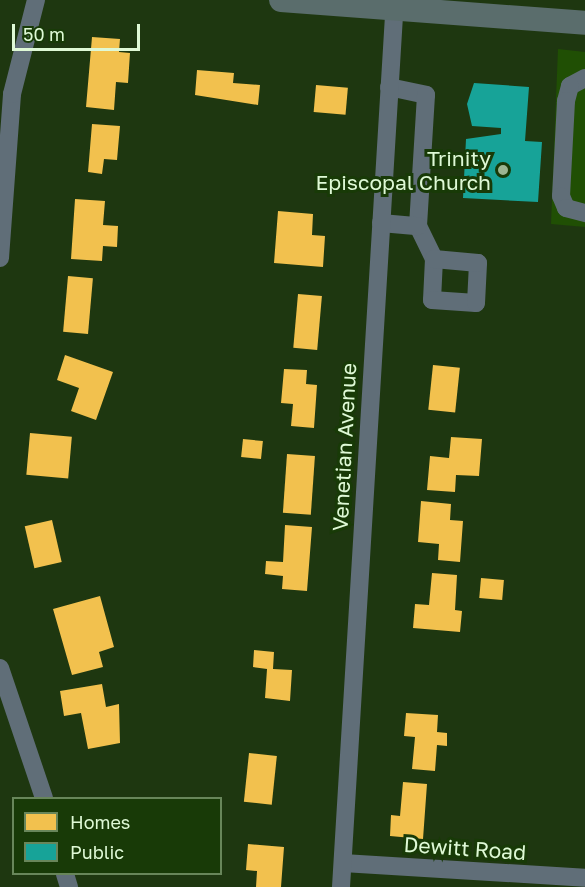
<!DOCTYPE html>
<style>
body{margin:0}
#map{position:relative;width:585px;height:887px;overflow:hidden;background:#1e3710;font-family:"Golos Text",sans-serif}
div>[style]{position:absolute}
.built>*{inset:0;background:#204f04}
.homes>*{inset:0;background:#f2c14e;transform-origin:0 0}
.public>*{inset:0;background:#17a398}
.minor>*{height:18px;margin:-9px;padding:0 9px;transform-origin:9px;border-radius:9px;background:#606e78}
.major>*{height:24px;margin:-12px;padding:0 12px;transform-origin:12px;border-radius:12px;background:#5a6d6c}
.dots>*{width:16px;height:16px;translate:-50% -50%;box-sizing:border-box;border:3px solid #183a07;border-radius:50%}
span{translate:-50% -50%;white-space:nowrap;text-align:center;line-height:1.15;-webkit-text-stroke:6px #183a07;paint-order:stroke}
.poi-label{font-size:21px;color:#dff9d6}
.right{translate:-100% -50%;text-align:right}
.street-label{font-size:21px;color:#dff9d6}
.legend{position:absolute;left:12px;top:797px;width:210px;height:78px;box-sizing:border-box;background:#183a07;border:2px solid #68865a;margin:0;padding:8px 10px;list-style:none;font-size:18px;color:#dff9d6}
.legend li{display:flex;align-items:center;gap:12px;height:30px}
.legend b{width:30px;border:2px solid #68865a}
.scale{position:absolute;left:12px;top:24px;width:128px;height:27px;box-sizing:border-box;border:3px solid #dff9d6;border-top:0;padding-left:8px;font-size:18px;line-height:21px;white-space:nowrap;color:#dff9d6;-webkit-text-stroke:4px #183a07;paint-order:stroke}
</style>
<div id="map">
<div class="built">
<i style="clip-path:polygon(558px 49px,585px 52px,585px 227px,551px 224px)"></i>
</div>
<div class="homes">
<i style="clip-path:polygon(92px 37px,120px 39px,119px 52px,130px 53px,128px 83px,116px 82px,114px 110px,86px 107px)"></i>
<i style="clip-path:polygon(197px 70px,234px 73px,233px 83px,260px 85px,258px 105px,195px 95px)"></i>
<i style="left:316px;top:85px;width:32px;height:27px;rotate:5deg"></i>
<i style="clip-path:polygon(92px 124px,120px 126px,117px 160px,104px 159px,102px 174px,88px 172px)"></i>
<i style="clip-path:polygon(75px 199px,105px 201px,103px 225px,118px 226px,117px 247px,103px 246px,102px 261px,71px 259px)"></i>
<i style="clip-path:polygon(278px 211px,313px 214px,312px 235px,325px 236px,323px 267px,274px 263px)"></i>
<i style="left:68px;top:276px;width:25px;height:56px;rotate:5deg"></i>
<i style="left:298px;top:294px;width:24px;height:54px;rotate:5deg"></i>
<i style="clip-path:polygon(65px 355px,113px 372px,96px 420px,71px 411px,79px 388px,57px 380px)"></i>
<i style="left:433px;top:365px;width:27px;height:45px;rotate:6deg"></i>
<i style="clip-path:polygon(284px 369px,307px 370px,306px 384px,317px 385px,314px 428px,291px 426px,293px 404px,281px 403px)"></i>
<i style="left:30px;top:433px;width:42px;height:42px;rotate:5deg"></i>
<i style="clip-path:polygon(451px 437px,482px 439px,479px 476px,456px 475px,455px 492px,427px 490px,430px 456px,449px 458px)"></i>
<i style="left:243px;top:439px;width:20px;height:18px;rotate:6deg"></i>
<i style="left:287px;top:454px;width:28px;height:59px;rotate:4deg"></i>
<i style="clip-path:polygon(421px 501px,451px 504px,450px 520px,463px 521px,460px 562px,438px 560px,439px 544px,418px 542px)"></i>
<i style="left:52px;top:520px;width:43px;height:28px;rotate:77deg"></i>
<i style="clip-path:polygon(285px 525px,312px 527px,307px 591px,282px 589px,283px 576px,265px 574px,266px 561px,283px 562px)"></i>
<i style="clip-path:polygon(432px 573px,457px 575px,455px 610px,462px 611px,460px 632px,413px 628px,415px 604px,429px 605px)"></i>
<i style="left:481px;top:578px;width:23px;height:20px;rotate:5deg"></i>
<i style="clip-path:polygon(100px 596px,114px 647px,99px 652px,103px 667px,72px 675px,53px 609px)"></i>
<i style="clip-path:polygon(254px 650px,274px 652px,273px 669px,292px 670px,290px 701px,265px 698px,267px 669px,253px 667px)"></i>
<i style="clip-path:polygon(102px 684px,106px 707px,119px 704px,120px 743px,88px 749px,81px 713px,64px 716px,60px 691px)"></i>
<i style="clip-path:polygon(406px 713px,438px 715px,437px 732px,447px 733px,447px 746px,437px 745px,435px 771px,412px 769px,415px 737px,404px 736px)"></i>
<i style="left:249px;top:753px;width:28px;height:49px;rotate:6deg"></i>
<i style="clip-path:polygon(403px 782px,427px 784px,423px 839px,390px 836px,391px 815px,400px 816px)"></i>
<i style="clip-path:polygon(248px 844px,284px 847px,281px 887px,256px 887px,257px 871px,246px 870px)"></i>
</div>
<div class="public">
<i style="clip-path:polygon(474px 83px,529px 87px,525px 141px,542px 142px,538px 202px,463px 198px,466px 139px,501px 134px,501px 128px,472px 126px,467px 104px)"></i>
</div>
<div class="minor">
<i style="left:585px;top:78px;width:17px;rotate:152deg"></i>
<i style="left:570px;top:86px;width:16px;rotate:105deg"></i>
<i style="left:566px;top:101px;width:95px;rotate:93deg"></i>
<i style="left:561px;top:196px;width:13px;rotate:67deg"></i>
<i style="left:566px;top:208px;width:20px;rotate:15deg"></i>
<i style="left:389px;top:87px;width:38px;rotate:12deg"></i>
<i style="left:426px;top:95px;width:131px;rotate:93.5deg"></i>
<i style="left:418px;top:226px;width:37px;rotate:64deg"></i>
<i style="left:434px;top:259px;width:41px;rotate:92.8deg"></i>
<i style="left:432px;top:300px;width:44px;rotate:3.9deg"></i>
<i style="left:476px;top:303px;width:40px;rotate:-87.1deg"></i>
<i style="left:478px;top:263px;width:44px;rotate:-174.8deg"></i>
<i style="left:381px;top:223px;width:37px;rotate:5deg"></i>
<i style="left:0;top:258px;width:164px;rotate:-85.8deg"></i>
<i style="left:12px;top:94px;width:97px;rotate:-75.7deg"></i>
<i style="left:0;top:668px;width:137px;rotate:71.3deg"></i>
<i style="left:343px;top:863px;width:242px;rotate:3.5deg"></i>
<i style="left:65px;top:874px;width:14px;rotate:73deg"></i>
<i style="left:341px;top:887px;width:889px;rotate:-86.52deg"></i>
</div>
<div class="major">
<i style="left:281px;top:0;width:305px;rotate:4.3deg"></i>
</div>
<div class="dots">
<i style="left:503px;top:170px;background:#9bb591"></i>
</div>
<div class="poi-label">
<span class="right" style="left:491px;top:170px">Trinity<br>Episcopal Church</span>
</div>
<div class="street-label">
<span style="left:344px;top:447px;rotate:-87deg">Venetian Avenue</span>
<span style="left:465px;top:848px;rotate:4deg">Dewitt Road</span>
</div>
<ul class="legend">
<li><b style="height:16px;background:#f2c14e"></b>Homes</li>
<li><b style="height:16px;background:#17a398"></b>Public</li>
</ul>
<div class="scale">50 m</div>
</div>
